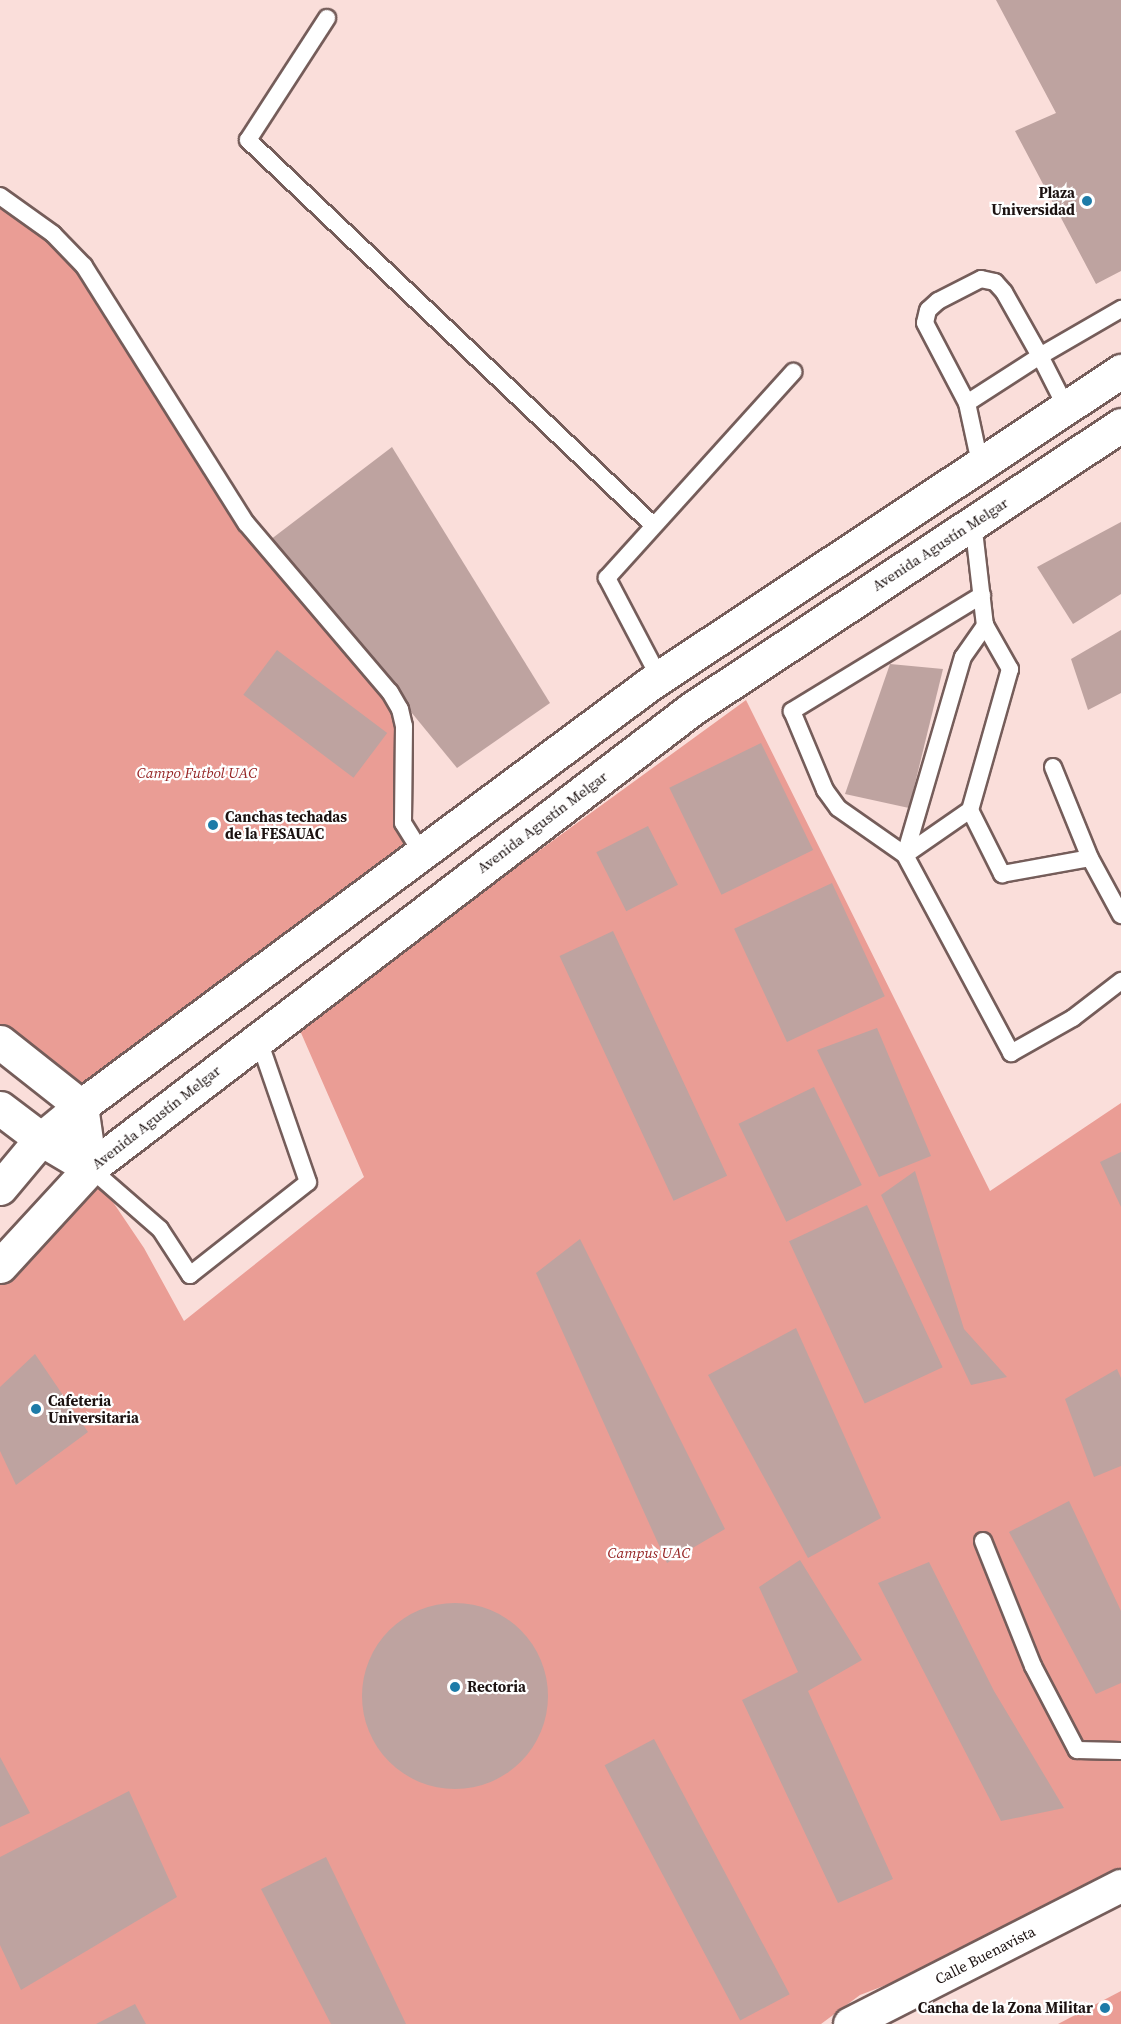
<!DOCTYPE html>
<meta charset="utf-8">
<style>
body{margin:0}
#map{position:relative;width:1121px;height:2024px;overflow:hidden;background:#fadeda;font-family:"Source Serif 4",serif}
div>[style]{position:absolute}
.green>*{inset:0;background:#ea9d95}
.building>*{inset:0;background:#bea3a0;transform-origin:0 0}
.round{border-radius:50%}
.roads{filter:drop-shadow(2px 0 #755d5a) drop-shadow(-2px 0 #755d5a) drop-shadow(0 2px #755d5a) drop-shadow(0 -2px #755d5a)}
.lane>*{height:16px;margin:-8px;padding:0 8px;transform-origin:8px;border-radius:8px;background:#fff}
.street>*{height:32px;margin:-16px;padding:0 16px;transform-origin:16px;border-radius:16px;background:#fff}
.secondary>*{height:33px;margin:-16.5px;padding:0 16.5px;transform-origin:16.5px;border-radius:16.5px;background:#fff}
.dots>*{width:16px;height:16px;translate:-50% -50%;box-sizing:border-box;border:3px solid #fff;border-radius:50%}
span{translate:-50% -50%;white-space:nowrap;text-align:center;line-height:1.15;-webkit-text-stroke:4.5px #fff;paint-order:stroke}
.poi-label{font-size:15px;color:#1c1211;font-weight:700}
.right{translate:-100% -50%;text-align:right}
.left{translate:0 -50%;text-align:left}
.street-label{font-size:15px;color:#1c1211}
.park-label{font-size:15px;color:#962626;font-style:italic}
</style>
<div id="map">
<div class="green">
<i style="clip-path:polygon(0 196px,53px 234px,246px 523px,390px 692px,404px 726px,403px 823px,422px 853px,81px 1106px,0 1033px)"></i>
<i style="clip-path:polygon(746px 700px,990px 1191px,1121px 1103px,1121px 1886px,1055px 1920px,860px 1995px,821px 2024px,0 2024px,0 1255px,90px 1168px,144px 1248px,184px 1321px,364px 1177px,298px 1026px)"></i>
<i style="clip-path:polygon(1121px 1991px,1121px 2024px,1058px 2024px)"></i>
</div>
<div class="building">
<i style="clip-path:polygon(996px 0,1121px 0,1121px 271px,1096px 284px,1015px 131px,1056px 113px)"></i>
<i style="clip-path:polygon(392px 447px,550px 703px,457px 768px,270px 540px)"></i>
<i style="clip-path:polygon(1121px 522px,1121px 594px,1073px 624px,1037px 567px)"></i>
<i style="clip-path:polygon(1121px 630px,1121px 693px,1088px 710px,1071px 659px)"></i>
<i style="left:277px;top:650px;width:138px;height:56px;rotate:37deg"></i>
<i style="clip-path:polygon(890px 664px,943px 669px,909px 808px,845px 794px)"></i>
<i style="left:761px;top:743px;width:119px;height:102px;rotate:64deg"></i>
<i style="left:648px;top:826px;width:66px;height:58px;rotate:63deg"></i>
<i style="left:832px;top:883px;width:125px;height:108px;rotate:65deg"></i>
<i style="left:613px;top:931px;width:270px;height:59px;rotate:65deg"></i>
<i style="clip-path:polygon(877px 1028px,931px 1156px,879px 1177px,817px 1050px)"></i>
<i style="left:814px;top:1087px;width:109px;height:84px;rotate:64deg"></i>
<i style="clip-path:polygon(1121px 1152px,1121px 1207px,1100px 1162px)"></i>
<i style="clip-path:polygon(915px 1171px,964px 1329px,1007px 1377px,971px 1385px,881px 1195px)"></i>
<i style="left:867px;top:1205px;width:179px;height:86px;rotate:65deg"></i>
<i style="clip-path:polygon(580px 1239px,725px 1529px,667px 1563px,536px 1273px)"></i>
<i style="clip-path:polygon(796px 1328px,881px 1518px,808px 1558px,708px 1375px)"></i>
<i style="clip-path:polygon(35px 1354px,88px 1432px,16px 1485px,0 1451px,0 1387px)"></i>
<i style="clip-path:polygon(1117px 1369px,1121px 1378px,1121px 1466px,1094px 1477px,1065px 1399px)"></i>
<i style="clip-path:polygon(1069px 1501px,1121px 1611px,1121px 1683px,1096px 1694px,1009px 1532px)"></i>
<i style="clip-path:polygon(800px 1560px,862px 1660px,808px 1691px,893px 1879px,838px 1903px,742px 1700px,798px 1672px,759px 1587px)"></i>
<i style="clip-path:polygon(929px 1562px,994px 1691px,1064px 1808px,1001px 1821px,878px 1583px)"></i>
<i class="round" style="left:362px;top:1603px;width:186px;height:186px"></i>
<i style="left:654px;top:1739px;width:289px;height:56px;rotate:62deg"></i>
<i style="clip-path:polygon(0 1757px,30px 1813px,0 1827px)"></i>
<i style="clip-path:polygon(129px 1791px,177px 1897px,21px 1990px,0 1945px,0 1857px)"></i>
<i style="clip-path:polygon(326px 1857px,340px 1886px,406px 2024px,331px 2024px,261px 1889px)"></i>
<i style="clip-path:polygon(135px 2004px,146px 2024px,96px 2024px)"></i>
</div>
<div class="roads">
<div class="lane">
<i style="left:327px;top:18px;width:145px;rotate:122.9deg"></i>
<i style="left:248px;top:140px;width:559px;rotate:43.55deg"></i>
<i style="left:0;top:196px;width:65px;rotate:35.6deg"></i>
<i style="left:53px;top:234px;width:45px;rotate:45.9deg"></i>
<i style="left:84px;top:266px;width:304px;rotate:57.8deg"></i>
<i style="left:246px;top:523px;width:222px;rotate:49.6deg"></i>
<i style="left:390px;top:692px;width:20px;rotate:60deg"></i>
<i style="left:400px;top:709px;width:17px;rotate:77deg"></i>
<i style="left:404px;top:726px;width:97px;rotate:90.6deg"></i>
<i style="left:403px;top:823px;width:36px;rotate:58deg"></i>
<i style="left:967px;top:403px;width:87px;rotate:-32.8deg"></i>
<i style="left:1040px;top:356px;width:73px;rotate:-119.4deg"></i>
<i style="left:1004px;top:292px;width:13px;rotate:-132deg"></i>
<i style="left:995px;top:282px;width:14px;rotate:-168deg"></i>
<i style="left:981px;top:279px;width:48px;rotate:152.9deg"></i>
<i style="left:938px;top:301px;width:13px;rotate:138deg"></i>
<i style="left:928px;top:310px;width:13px;rotate:103deg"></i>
<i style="left:925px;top:323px;width:90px;rotate:62.3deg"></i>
<i style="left:967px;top:403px;width:61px;rotate:77.8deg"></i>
<i style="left:1066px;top:407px;width:57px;rotate:-117deg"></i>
<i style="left:1040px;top:356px;width:94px;rotate:-30.1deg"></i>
<i style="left:973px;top:522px;width:104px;rotate:83.4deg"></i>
<i style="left:985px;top:625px;width:51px;rotate:60.4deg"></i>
<i style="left:1010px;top:669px;width:147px;rotate:105.8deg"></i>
<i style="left:970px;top:810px;width:72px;rotate:63.4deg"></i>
<i style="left:1002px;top:874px;width:89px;rotate:-10.3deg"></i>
<i style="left:1090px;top:858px;width:65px;rotate:61.5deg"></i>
<i style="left:982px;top:595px;width:223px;rotate:148.6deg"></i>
<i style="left:792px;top:711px;width:86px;rotate:67.3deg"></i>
<i style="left:825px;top:790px;width:22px;rotate:54deg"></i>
<i style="left:838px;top:808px;width:82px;rotate:35deg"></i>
<i style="left:905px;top:855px;width:206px;rotate:-73.7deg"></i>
<i style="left:963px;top:657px;width:39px;rotate:-55deg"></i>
<i style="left:659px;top:677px;width:112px;rotate:-117.7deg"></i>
<i style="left:607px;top:578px;width:278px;rotate:-47.9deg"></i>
<i style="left:1053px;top:767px;width:98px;rotate:67.9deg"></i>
<i style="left:970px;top:810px;width:79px;rotate:145.3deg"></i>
<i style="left:905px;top:855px;width:225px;rotate:61.8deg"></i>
<i style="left:1011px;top:1053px;width:71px;rotate:-29.4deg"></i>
<i style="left:1073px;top:1018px;width:61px;rotate:-37.6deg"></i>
<i style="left:90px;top:1168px;width:93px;rotate:41.1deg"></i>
<i style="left:160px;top:1229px;width:55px;rotate:56.9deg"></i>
<i style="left:190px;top:1275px;width:150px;rotate:-38.2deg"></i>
<i style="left:308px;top:1182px;width:152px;rotate:-109.1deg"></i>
<i style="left:983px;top:1541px;width:135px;rotate:68.2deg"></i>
<i style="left:1033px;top:1666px;width:95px;rotate:62.4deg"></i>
<i style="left:1077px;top:1750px;width:44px;rotate:1.3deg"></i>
</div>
<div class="street">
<i style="left:850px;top:2024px;width:304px;rotate:-27deg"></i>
</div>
<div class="secondary">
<i style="left:0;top:1042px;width:103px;rotate:38.3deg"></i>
<i style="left:81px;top:1106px;width:63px;rotate:81.7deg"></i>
<i style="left:0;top:1108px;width:51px;rotate:37.1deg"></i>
<i style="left:41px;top:1139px;width:57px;rotate:30.6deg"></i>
<i style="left:0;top:1188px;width:64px;rotate:-50.1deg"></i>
<i style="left:41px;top:1139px;width:52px;rotate:-39.5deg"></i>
<i style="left:81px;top:1106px;width:706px;rotate:-36.59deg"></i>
<i style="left:648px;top:685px;width:568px;rotate:-33.58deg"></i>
<i style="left:0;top:1266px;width:133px;rotate:-47.4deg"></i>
<i style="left:90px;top:1168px;width:758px;rotate:-37.34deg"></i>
<i style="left:693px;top:708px;width:513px;rotate:-33.47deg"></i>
</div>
</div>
<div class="dots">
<i style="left:1087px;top:201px;background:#1d7ba8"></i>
<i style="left:213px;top:825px;background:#1d7ba8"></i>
<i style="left:36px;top:1409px;background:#1d7ba8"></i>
<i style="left:455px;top:1687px;background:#1d7ba8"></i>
<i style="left:1105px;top:2008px;background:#1d7ba8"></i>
</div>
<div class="poi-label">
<span class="right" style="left:1075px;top:201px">Plaza<br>Universidad</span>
<span class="left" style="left:225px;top:825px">Canchas techadas<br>de la FESAUAC</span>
<span class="left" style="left:48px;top:1409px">Cafeteria<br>Universitaria</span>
<span class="left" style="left:467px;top:1687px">Rectoria</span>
<span class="right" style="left:1093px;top:2008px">Cancha de la Zona Militar</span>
</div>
<div class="street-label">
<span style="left:940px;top:544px;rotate:-33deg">Avenida Agustín Melgar</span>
<span style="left:542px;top:822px;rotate:-37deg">Avenida Agustín Melgar</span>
<span style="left:156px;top:1117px;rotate:-38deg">Avenida Agustín Melgar</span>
<span style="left:985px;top:1955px;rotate:-27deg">Calle Buenavista</span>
</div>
<div class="park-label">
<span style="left:197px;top:773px">Campo Futbol UAC</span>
<span style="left:649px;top:1553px">Campus UAC</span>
</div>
</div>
